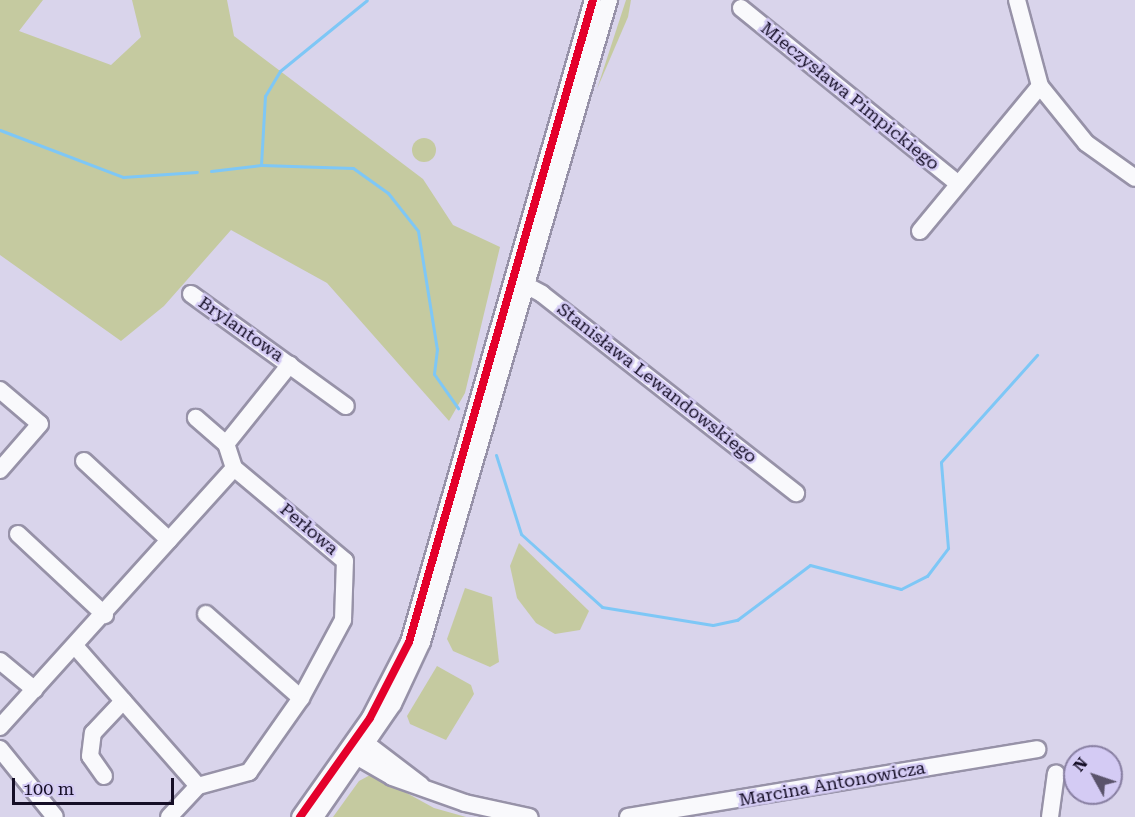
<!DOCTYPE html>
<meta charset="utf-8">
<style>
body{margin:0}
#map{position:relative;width:1135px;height:817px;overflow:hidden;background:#d9d4eb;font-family:"Roboto Serif",serif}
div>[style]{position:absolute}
.green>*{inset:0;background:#c5caa0}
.round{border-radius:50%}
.stream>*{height:3px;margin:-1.5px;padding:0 1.5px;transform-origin:1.5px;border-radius:1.5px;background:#7ec7f6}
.roads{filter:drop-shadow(2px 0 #9792a8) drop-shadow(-2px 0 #9792a8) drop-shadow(0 2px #9792a8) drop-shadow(0 -2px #9792a8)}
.minor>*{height:16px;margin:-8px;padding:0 8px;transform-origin:8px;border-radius:8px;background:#f9f9fc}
.bus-1>*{height:8px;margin:-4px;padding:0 4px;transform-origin:4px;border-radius:4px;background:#e4002b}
span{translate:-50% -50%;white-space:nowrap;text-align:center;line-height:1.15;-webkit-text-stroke:5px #d4cbf4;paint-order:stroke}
.street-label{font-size:18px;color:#150e26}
.north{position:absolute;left:1063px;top:745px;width:60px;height:60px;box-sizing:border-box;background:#d4cbf4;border:2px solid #887fa2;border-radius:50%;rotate:310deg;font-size:16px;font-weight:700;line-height:24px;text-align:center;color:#150e26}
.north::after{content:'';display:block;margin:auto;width:21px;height:27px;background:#5a536b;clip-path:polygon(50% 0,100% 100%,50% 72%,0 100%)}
.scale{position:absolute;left:12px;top:778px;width:162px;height:27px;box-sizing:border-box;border:3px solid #150e26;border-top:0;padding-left:8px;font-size:18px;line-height:21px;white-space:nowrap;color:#150e26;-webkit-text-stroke:4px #d4cbf4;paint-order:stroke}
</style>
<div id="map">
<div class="green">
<i style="clip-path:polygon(0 0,43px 0,19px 31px,111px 65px,141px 37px,132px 0,227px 0,234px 36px,423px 179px,453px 225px,500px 247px,465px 393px,449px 421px,327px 283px,231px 230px,164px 306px,121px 341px,0 255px)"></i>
<i style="clip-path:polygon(626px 0,631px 0,628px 17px,597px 89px)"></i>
<i class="round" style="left:412px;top:138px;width:24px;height:24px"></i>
<i style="clip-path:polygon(519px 543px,589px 611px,580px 630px,555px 634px,536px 623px,517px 598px,510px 566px)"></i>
<i style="clip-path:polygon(465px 588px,492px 597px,499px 662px,490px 667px,453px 651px,447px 639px)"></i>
<i style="clip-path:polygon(437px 666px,471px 685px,474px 694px,446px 740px,410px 724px,407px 716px)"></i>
<i style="clip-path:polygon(372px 774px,434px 808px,466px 817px,333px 817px,359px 781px)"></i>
</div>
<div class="stream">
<i style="left:0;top:130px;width:132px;rotate:20.9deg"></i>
<i style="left:123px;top:177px;width:74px;rotate:-3.9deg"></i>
<i style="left:261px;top:165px;width:69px;rotate:-86.7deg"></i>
<i style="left:265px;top:96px;width:29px;rotate:-59deg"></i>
<i style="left:280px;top:71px;width:112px;rotate:-39.2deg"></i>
<i style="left:211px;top:171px;width:50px;rotate:-6.8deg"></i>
<i style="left:261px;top:165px;width:92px;rotate:1.9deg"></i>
<i style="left:353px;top:168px;width:43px;rotate:35.5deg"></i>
<i style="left:388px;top:193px;width:48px;rotate:51.7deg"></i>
<i style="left:418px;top:231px;width:120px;rotate:80.9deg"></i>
<i style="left:437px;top:349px;width:25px;rotate:97deg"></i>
<i style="left:434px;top:374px;width:42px;rotate:54.8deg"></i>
<i style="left:496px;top:455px;width:83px;rotate:72.4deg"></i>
<i style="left:521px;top:534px;width:109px;rotate:42deg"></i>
<i style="left:602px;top:607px;width:112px;rotate:9.2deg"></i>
<i style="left:713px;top:625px;width:25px;rotate:-12deg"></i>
<i style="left:737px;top:620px;width:91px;rotate:-37deg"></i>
<i style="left:810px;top:565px;width:94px;rotate:14.8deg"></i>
<i style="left:901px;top:589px;width:29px;rotate:-27deg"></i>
<i style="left:927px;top:576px;width:35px;rotate:-53deg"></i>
<i style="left:948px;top:548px;width:86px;rotate:-94.7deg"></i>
<i style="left:941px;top:462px;width:144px;rotate:-48.1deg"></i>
</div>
<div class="roads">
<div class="minor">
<i style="left:1017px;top:0;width:89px;rotate:75deg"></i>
<i style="left:1040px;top:86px;width:73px;rotate:51.1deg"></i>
<i style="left:1086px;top:143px;width:60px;rotate:35.5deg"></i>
<i style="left:741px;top:8px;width:279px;rotate:39deg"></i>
<i style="left:920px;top:231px;width:188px;rotate:-50.4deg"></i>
<i style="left:518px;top:281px;width:27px;rotate:28deg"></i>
<i style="left:542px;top:294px;width:323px;rotate:38.1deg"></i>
<i style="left:191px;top:294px;width:191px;rotate:35.9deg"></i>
<i style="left:0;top:390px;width:52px;rotate:40.4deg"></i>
<i style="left:40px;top:424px;width:61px;rotate:131deg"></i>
<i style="left:226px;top:444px;width:102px;rotate:-51.3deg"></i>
<i style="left:84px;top:461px;width:116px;rotate:42.9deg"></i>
<i style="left:18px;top:534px;width:119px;rotate:43deg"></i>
<i style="left:206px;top:614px;width:127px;rotate:41.5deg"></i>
<i style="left:75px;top:646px;width:186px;rotate:48.7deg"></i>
<i style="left:198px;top:786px;width:53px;rotate:-15.4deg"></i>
<i style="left:249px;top:772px;width:90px;rotate:-54.9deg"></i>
<i style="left:301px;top:698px;width:89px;rotate:-61.7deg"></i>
<i style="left:343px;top:620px;width:59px;rotate:-88.1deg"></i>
<i style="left:345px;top:561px;width:145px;rotate:-140deg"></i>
<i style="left:234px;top:468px;width:25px;rotate:-108deg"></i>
<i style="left:226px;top:444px;width:40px;rotate:-139deg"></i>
<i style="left:0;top:661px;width:45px;rotate:39.6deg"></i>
<i style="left:0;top:727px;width:349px;rotate:-47.9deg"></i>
<i style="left:0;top:749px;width:87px;rotate:51deg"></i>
<i style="left:104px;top:776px;width:24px;rotate:-125deg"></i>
<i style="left:90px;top:756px;width:23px;rotate:-83deg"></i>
<i style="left:93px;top:733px;width:44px;rotate:-46.8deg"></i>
<i style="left:421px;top:785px;width:68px;rotate:-142.8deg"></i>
<i style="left:367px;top:744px;width:14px;rotate:-176deg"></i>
<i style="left:353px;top:743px;width:15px;rotate:70deg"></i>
<i style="left:358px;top:757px;width:39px;rotate:30deg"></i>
<i style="left:392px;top:777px;width:77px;rotate:19.6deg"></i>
<i style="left:465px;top:803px;width:66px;rotate:12.3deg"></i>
<i style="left:169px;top:817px;width:42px;rotate:-46.9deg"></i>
<i style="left:300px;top:817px;width:121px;rotate:-54.7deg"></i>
<i style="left:370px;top:718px;width:85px;rotate:-62.8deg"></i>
<i style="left:409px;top:642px;width:668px;rotate:-74.01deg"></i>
<i style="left:315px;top:817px;width:137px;rotate:-55.4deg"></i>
<i style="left:393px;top:704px;width:68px;rotate:-64.9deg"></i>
<i style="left:422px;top:642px;width:669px;rotate:-73.76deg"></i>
<i style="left:628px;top:817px;width:415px;rotate:-9.4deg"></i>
<i style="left:1050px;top:817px;width:44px;rotate:-82.2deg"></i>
</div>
</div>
<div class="bus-1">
<i style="left:300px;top:817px;width:121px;rotate:-54.7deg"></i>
<i style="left:370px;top:718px;width:85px;rotate:-62.8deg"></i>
<i style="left:409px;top:642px;width:668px;rotate:-74.01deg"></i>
</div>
<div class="street-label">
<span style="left:850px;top:96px;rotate:39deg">Mieczysława Pimpickiego</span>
<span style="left:241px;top:329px;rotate:35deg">Brylantowa</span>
<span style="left:657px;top:383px;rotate:38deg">Stanisława Lewandowskiego</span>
<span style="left:309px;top:529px;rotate:40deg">Perłowa</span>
<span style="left:832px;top:784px;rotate:-10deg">Marcina Antonowicza</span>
</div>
<div class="north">N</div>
<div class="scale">100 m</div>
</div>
